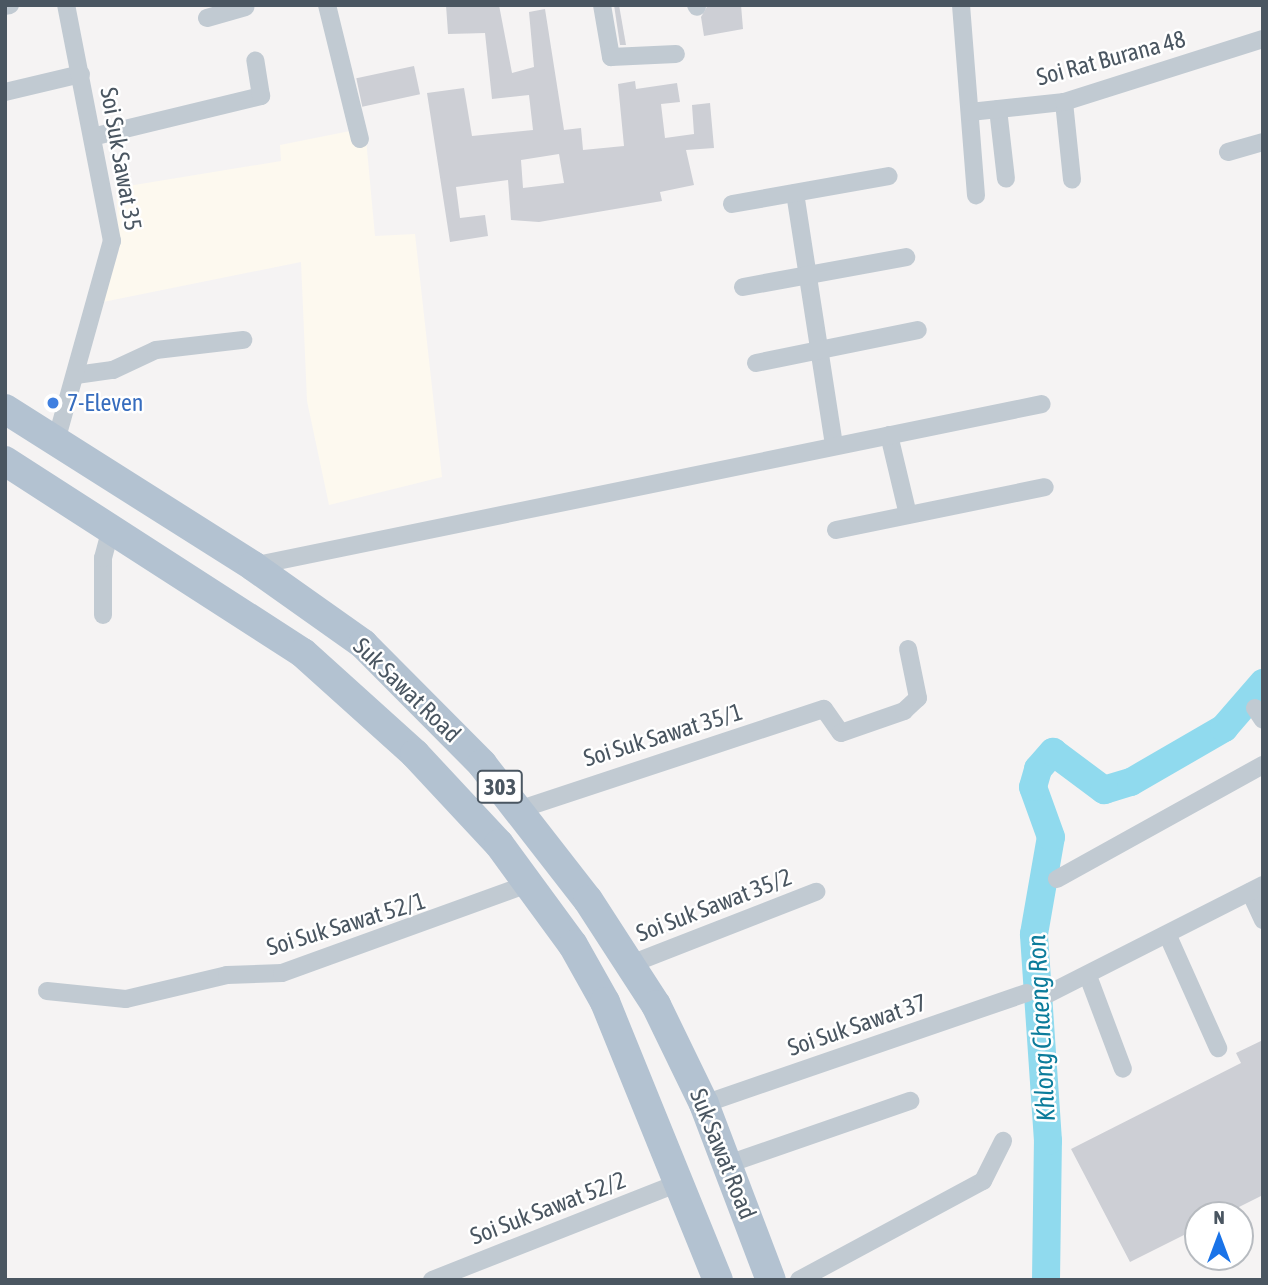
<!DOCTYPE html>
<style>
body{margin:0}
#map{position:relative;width:1268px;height:1285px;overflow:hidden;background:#f5f3f3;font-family:"Asap Condensed",sans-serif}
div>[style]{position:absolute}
.commercial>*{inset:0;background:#fdf9ef}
.river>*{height:28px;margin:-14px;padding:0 14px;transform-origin:14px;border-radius:14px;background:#90daee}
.building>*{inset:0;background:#cdcfd5;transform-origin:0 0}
.street>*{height:18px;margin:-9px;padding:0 9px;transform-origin:9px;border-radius:9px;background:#c1cad2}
.primary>*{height:30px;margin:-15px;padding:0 15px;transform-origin:15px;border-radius:15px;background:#b3c2d1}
.dots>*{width:19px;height:19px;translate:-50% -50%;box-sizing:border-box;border:4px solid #fff;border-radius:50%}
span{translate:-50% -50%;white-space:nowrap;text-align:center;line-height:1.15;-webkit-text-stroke:5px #fff;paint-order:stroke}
.shield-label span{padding:2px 5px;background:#fff;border:2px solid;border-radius:5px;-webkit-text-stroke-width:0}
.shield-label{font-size:23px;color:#4a5661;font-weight:700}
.street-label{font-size:24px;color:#4a5661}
.shop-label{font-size:24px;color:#366cbe}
.left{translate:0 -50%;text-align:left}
.water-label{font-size:26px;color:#0c7c9b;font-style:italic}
.frame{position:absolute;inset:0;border:7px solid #4a5661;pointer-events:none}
.north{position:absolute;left:1184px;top:1201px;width:70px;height:70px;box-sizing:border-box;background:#fff;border:2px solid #b7bbc0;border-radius:50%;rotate:0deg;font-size:19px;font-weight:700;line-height:28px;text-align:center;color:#4a5661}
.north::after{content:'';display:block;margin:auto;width:24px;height:32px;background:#1a73e8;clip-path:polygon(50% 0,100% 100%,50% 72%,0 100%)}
</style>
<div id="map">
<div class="commercial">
<i style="clip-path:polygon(365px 128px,375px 236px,415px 234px,442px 477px,329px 505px,307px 401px,301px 262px,103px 302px,119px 250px,116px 188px,281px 161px,280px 145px)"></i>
</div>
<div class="river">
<i style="left:1046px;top:1280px;width:139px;rotate:-89.2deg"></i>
<i style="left:1048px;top:1141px;width:207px;rotate:-93.9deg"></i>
<i style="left:1034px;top:934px;width:98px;rotate:-80.1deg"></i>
<i style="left:1051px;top:837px;width:53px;rotate:-109.8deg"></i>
<i style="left:1033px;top:787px;width:19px;rotate:-74deg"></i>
<i style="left:1038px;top:769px;width:23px;rotate:-49deg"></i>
<i style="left:1053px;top:752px;width:64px;rotate:36.7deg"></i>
<i style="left:1104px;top:790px;width:28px;rotate:-17deg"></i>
<i style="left:1131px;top:782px;width:108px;rotate:-30.1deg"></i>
<i style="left:1224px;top:728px;width:60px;rotate:-49.1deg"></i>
</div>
<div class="building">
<i style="clip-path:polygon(evenodd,446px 5px,499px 5px,512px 73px,534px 67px,529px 12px,545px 9px,564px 130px,581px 128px,583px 150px,624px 146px,618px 84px,635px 81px,636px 89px,677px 83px,680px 102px,661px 104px,665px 138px,694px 134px,692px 105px,710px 103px,714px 148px,686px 150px,694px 185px,660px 192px,662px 201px,539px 222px,511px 220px,508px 180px,456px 187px,460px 218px,485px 215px,488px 236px,450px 242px,427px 93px,464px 88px,472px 136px,533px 130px,529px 95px,492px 99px,485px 33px,448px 34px,446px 5px,559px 154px,564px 183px,523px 188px,521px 160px,559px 154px)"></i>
<i style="clip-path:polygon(614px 5px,619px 5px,626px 45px,620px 45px)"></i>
<i style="clip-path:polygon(708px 5px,741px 5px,743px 29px,704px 36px,701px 17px)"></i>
<i style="left:414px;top:66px;width:29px;height:59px;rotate:78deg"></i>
<i style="clip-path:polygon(1263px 1040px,1263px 1195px,1223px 1215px,1198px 1215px,1198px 1228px,1130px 1262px,1071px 1149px,1241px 1063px,1236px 1053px)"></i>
</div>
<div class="street">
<i style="left:327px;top:5px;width:138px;rotate:76.2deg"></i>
<i style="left:602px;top:5px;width:53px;rotate:80.2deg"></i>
<i style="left:611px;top:57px;width:65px;rotate:-2.6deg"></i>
<i style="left:696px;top:5px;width:2px;rotate:63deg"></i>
<i style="left:961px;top:5px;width:191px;rotate:85.5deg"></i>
<i style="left:5px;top:6px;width:5px;rotate:-11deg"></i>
<i style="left:207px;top:18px;width:40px;rotate:-16deg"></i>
<i style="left:5px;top:92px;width:78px;rotate:-13.3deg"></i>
<i style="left:1064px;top:102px;width:78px;rotate:84.1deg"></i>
<i style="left:998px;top:109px;width:70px;rotate:83.5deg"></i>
<i style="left:970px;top:112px;width:95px;rotate:-6.1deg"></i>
<i style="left:1064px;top:102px;width:209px;rotate:-17.6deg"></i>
<i style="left:96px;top:136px;width:170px;rotate:-13.6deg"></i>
<i style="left:261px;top:96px;width:36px;rotate:-99deg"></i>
<i style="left:1228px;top:152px;width:36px;rotate:-16deg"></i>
<i style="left:795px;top:193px;width:256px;rotate:81.2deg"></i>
<i style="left:732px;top:204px;width:159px;rotate:-10.1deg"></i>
<i style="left:743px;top:287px;width:166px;rotate:-10.4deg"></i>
<i style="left:756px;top:363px;width:165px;rotate:-11.5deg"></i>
<i style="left:76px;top:375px;width:37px;rotate:-8deg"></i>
<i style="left:113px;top:370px;width:47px;rotate:-24.9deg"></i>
<i style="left:156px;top:350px;width:88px;rotate:-6.6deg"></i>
<i style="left:889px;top:435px;width:82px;rotate:76.6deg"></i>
<i style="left:56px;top:441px;width:208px;rotate:-74.4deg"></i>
<i style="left:112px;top:241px;width:240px;rotate:-101deg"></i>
<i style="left:836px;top:530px;width:213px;rotate:-11.6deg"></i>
<i style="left:253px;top:566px;width:805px;rotate:-11.6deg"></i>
<i style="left:103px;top:615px;width:57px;rotate:-90deg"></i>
<i style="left:103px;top:558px;width:30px;rotate:-75deg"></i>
<i style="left:1255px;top:708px;width:14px;rotate:56deg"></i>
<i style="left:518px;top:810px;width:322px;rotate:-18.3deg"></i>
<i style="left:824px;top:709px;width:29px;rotate:55deg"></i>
<i style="left:841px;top:733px;width:67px;rotate:-19.2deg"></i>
<i style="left:904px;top:711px;width:19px;rotate:-43deg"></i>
<i style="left:918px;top:698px;width:50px;rotate:-101.5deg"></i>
<i style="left:1057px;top:879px;width:235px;rotate:-29deg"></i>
<i style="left:1250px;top:892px;width:31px;rotate:65deg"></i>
<i style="left:1168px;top:936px;width:123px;rotate:65.9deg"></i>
<i style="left:631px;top:964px;width:199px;rotate:-21.3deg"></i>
<i style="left:1088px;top:976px;width:99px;rotate:69.4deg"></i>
<i style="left:47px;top:991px;width:79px;rotate:5.8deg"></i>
<i style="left:126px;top:999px;width:104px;rotate:-13.4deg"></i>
<i style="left:227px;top:975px;width:55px;rotate:-2.1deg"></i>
<i style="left:282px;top:973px;width:264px;rotate:-19.9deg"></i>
<i style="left:1048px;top:994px;width:241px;rotate:-26.9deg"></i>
<i style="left:704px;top:1104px;width:341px;rotate:-19deg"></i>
<i style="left:728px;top:1164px;width:193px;rotate:-19.1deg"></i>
<i style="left:432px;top:1280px;width:268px;rotate:-21.5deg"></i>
<i style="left:799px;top:1280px;width:209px;rotate:-28.3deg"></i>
<i style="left:983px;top:1181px;width:45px;rotate:-63.4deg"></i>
</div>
<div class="primary">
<i style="left:5px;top:409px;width:294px;rotate:32.3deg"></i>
<i style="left:253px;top:566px;width:135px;rotate:35.3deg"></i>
<i style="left:363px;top:644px;width:169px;rotate:45.2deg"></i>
<i style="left:482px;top:764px;width:172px;rotate:52.1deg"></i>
<i style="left:588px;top:900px;width:125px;rotate:57.1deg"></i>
<i style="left:656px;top:1005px;width:110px;rotate:64.1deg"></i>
<i style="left:704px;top:1104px;width:188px;rotate:69.2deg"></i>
<i style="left:5px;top:461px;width:354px;rotate:32.8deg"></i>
<i style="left:303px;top:653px;width:151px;rotate:42deg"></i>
<i style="left:415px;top:754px;width:123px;rotate:47deg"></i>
<i style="left:499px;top:844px;width:125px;rotate:53.8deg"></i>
<i style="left:573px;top:945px;width:65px;rotate:60.7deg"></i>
<i style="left:605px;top:1002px;width:300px;rotate:67.9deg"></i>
</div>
<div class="dots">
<i style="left:53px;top:403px;background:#3f7fe0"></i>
</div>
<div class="shield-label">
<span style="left:500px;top:787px">303</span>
</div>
<div class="street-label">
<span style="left:1111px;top:58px;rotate:-15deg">Soi Rat Burana 48</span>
<span style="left:121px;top:159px;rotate:80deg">Soi Suk Sawat 35</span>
<span style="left:407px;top:690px;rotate:44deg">Suk Sawat Road</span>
<span style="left:663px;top:735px;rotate:-17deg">Soi Suk Sawat 35/1</span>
<span style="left:714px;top:905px;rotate:-21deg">Soi Suk Sawat 35/2</span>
<span style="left:346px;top:924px;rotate:-17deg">Soi Suk Sawat 52/1</span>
<span style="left:857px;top:1025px;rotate:-19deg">Soi Suk Sawat 37</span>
<span style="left:723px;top:1154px;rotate:68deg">Suk Sawat Road</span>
<span style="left:548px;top:1208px;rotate:-21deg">Soi Suk Sawat 52/2</span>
</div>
<div class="shop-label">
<span class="left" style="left:67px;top:403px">7-Eleven</span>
</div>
<div class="water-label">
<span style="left:1042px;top:1028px;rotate:-93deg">Khlong Chaeng Ron</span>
</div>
<div class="frame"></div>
<div class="north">N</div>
</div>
